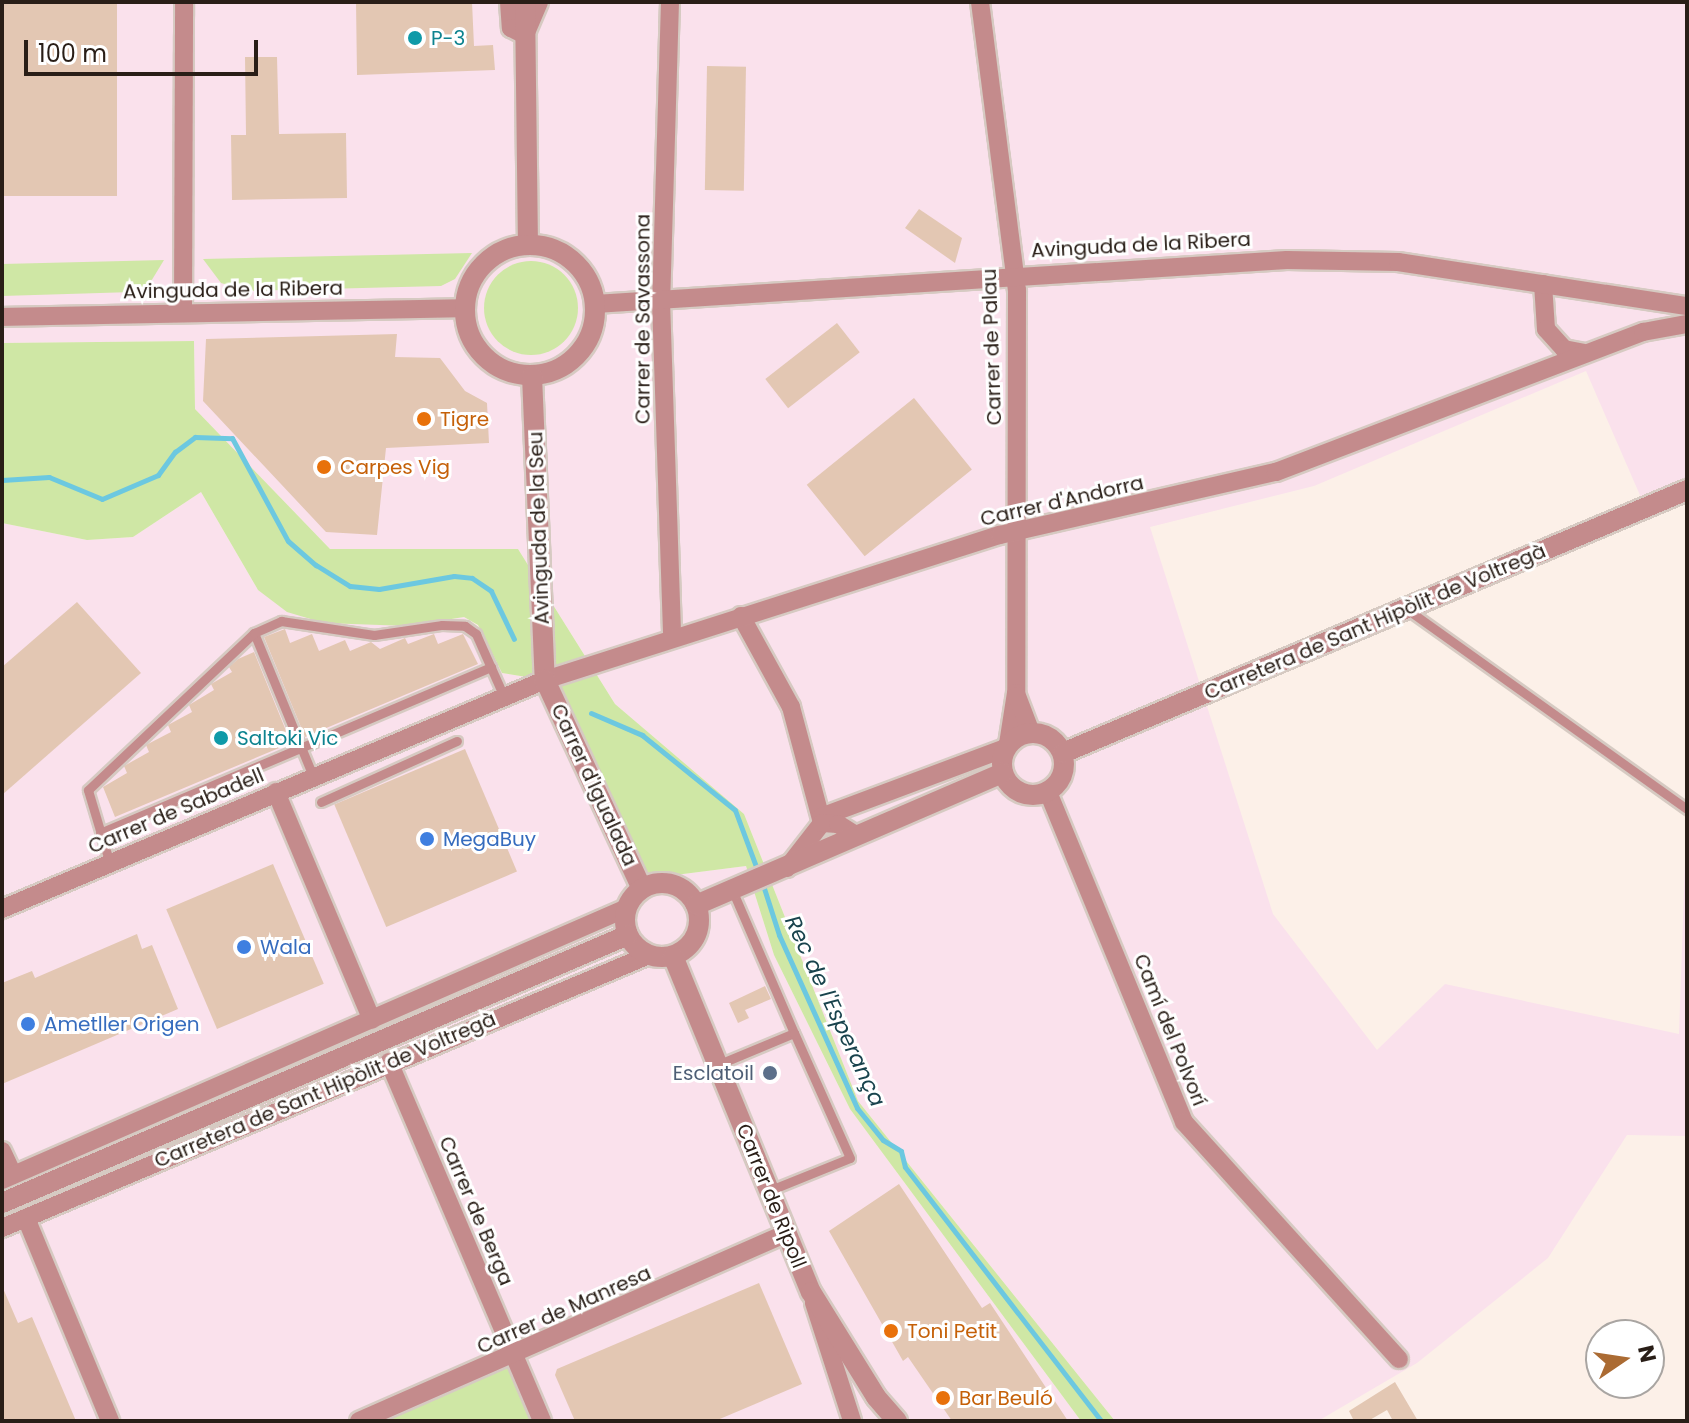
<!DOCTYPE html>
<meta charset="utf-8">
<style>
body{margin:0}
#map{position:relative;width:1689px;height:1423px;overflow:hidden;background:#fcf0e8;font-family:Poppins,sans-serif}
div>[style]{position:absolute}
.industrial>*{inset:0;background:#fae1ec}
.green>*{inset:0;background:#cfe7a5}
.round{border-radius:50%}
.stream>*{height:5px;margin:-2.5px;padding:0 2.5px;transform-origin:2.5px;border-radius:2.5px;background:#6cc8e0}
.building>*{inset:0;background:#e3c7b3;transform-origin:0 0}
.roads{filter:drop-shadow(2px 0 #d6cac2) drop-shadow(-2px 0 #d6cac2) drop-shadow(0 2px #d6cac2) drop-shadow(0 -2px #d6cac2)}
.service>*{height:9px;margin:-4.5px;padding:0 4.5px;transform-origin:4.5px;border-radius:4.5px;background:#c48b8c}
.minor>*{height:18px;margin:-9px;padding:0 9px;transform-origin:9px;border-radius:9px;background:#c48b8c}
.tertiary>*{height:20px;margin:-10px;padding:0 10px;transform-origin:10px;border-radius:10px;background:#c48b8c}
.tertiary>.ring{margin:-10px;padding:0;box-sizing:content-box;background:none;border:20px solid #c48b8c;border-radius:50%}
.dots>*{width:22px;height:22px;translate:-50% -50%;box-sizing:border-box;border:4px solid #fff;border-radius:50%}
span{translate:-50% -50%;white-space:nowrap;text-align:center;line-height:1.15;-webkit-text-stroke:6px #fff;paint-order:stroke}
.culture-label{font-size:20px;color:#0d838f}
.left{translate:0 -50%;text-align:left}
.street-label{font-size:20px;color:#291e17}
.food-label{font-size:20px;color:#c56008}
.shop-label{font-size:20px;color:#366cbe}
.service-label{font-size:20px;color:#4e5e75}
.right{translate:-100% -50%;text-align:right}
.water-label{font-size:22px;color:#19434d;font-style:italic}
.frame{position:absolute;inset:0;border:4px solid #291e17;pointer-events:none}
.north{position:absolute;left:1585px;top:1319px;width:80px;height:80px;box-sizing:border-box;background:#fff;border:2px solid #a9a5a2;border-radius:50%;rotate:77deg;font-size:22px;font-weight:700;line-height:32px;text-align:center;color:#291e17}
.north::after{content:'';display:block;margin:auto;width:28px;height:36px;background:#ab6b33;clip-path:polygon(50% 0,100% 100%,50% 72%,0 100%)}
.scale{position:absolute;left:24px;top:40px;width:234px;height:36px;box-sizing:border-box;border:4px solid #291e17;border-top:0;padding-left:10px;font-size:24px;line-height:28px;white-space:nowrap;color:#291e17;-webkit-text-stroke:6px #fff;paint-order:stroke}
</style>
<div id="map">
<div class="industrial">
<i style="clip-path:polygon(2px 2px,1687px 2px,1687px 502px,1649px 516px,1586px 371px,1314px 486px,1150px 527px,1273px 914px,1377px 1050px,1445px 984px,1679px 1034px,1687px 804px,1687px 1136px,1627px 1135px,1548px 1258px,1417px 1363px,1318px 1421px,1115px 1421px,858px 1101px,744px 814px,615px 704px,518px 549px,330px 549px,195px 409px,194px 341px,2px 343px)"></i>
<i style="clip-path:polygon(201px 492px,258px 590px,408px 626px,464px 617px,486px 634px,502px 673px,545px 680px,644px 879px,746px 866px,774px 955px,850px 1109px,1081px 1421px,2px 1421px,2px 523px,87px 540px,133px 537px)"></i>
</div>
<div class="green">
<i style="clip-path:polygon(472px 253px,455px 279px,441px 286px,248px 291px,221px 283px,203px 259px)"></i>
<i style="clip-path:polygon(164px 260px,150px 283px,133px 292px,2px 296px,2px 264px)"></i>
<i class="round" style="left:484px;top:261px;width:94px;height:94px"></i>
<i style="clip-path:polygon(194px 341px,195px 409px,330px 549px,518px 549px,615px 704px,744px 814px,858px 1101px,1115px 1421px,1081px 1421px,850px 1109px,774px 955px,746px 866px,644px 879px,545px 680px,502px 673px,478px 625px,464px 617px,408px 626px,324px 623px,287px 612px,258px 590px,201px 492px,133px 537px,87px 540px,2px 523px,2px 343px)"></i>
<i style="clip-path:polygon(515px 1357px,542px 1421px,359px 1421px)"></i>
</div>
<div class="stream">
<i style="left:2px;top:480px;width:47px;rotate:-3.7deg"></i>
<i style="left:49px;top:477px;width:57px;rotate:22.5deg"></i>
<i style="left:102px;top:499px;width:61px;rotate:-23.2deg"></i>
<i style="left:158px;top:475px;width:29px;rotate:-54deg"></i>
<i style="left:175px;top:452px;width:25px;rotate:-37deg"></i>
<i style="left:195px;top:437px;width:37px;rotate:2deg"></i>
<i style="left:232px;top:438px;width:117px;rotate:61.5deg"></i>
<i style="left:288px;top:541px;width:37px;rotate:41deg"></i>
<i style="left:316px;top:565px;width:40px;rotate:32deg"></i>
<i style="left:350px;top:586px;width:29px;rotate:6deg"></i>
<i style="left:379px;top:589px;width:76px;rotate:-9.8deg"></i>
<i style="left:454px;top:576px;width:18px;rotate:6deg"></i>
<i style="left:472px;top:578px;width:23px;rotate:34deg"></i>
<i style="left:491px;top:591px;width:53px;rotate:64.4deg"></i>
<i style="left:591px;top:713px;width:56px;rotate:23.3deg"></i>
<i style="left:642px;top:735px;width:119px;rotate:38.9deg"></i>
<i style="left:735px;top:810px;width:66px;rotate:69.6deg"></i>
<i style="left:762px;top:882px;width:56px;rotate:72.2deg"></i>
<i style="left:779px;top:935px;width:190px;rotate:65.7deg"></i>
<i style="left:857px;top:1108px;width:41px;rotate:50.9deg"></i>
<i style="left:883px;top:1140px;width:21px;rotate:31deg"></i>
<i style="left:901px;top:1151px;width:16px;rotate:76deg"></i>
<i style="left:905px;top:1167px;width:321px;rotate:52.3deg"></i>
</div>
<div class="building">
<i style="left:2px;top:2px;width:115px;height:194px"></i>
<i style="clip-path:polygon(356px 2px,472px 2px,474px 46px,493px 45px,495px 70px,357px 75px)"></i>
<i style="clip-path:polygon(245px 57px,277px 57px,279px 134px,346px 133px,347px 198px,232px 200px,231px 135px,246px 135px)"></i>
<i style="left:707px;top:66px;width:39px;height:124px;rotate:1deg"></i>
<i style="clip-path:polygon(919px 209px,962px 238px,955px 263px,905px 228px)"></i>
<i style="left:837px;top:323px;width:37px;height:91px;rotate:52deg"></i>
<i style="clip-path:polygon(397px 334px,395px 357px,440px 358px,465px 391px,487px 403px,489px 443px,386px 448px,377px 535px,326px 532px,203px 401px,206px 339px)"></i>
<i style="left:914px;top:398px;width:92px;height:138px;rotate:51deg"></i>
<i style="clip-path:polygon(77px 602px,141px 673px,2px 795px,2px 667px)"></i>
<i style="clip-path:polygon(285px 629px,290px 643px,312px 634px,319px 651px,345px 640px,350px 651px,371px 642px,380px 649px,405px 638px,408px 644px,434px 634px,438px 644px,463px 634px,478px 664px,305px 737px,264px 637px)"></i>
<i style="clip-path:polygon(254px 652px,291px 743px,115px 817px,103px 787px,127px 773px,124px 766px,149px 752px,146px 745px,171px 732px,168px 725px,192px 712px,189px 705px,214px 690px,211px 684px,232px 672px,229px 667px,238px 659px)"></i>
<i style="left:465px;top:749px;width:133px;height:142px;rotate:67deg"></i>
<i style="left:273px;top:864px;width:130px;height:116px;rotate:67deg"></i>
<i style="clip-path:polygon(137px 934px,142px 949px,152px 945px,178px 1009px,2px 1084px,2px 983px,32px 971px,35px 978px)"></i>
<i style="clip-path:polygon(765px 986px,771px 999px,745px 1010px,749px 1018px,738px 1023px,729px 1003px)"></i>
<i style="clip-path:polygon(899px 1184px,982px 1308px,990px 1303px,1068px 1421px,952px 1421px,908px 1357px,903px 1361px,829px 1231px)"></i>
<i style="clip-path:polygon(759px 1283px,802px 1384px,715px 1421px,575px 1421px,555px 1375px,557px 1369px)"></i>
<i style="clip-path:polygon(2px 1286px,18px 1323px,32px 1317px,76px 1421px,2px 1421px)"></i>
<i style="clip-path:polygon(1395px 1382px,1418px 1421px,1393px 1421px,1387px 1410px,1368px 1421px,1354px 1421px,1349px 1411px)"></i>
</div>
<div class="roads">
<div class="service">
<i style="left:1408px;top:610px;width:343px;rotate:35.5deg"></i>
<i style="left:254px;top:633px;width:155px;rotate:67.6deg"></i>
<i style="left:321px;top:802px;width:149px;rotate:-24.2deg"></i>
<i style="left:100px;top:833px;width:425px;rotate:-23deg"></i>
<i style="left:110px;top:864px;width:77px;rotate:-106.6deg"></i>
<i style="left:88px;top:790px;width:228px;rotate:-43.4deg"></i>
<i style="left:254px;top:633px;width:30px;rotate:-24deg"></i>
<i style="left:281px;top:621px;width:94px;rotate:8.6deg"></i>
<i style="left:374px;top:635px;width:69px;rotate:-8.4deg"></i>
<i style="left:442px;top:625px;width:23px;rotate:2deg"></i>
<i style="left:465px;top:626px;width:14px;rotate:36deg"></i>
<i style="left:476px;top:634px;width:69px;rotate:66deg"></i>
<i style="left:717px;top:1065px;width:83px;rotate:-22.6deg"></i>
<i style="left:794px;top:1033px;width:156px;rotate:-113.4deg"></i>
<i style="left:768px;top:1191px;width:88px;rotate:-21.9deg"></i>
<i style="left:850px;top:1158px;width:137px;rotate:-114.1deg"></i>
</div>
<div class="minor">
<i style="left:509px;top:2px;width:26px;rotate:86deg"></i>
<i style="left:511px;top:28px;width:16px;rotate:27deg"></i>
<i style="left:525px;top:35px;width:36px;rotate:-67deg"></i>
<i style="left:670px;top:2px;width:299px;rotate:91.7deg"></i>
<i style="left:661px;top:301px;width:336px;rotate:88.1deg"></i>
<i style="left:980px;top:2px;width:290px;rotate:82.7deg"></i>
<i style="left:1017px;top:290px;width:403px;rotate:90.1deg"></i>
<i style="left:1016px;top:693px;width:52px;rotate:98.9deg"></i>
<i style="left:1543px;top:284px;width:45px;rotate:86.2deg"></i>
<i style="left:1546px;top:329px;width:27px;rotate:48deg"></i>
<i style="left:1564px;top:349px;width:20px;rotate:11deg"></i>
<i style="left:595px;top:304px;width:693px;rotate:-3.64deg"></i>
<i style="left:1287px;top:260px;width:111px;rotate:1deg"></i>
<i style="left:1398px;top:262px;width:292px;rotate:8.7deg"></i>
<i style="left:183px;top:313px;width:311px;rotate:-89.8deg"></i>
<i style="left:2px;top:317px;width:462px;rotate:-1.1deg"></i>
<i style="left:741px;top:616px;width:104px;rotate:61.2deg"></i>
<i style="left:791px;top:707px;width:120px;rotate:75deg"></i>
<i style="left:1017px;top:696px;width:39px;rotate:69deg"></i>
<i style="left:276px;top:792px;width:247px;rotate:67.2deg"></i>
<i style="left:1048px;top:792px;width:357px;rotate:67.6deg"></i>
<i style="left:1184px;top:1122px;width:320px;rotate:47.8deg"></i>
<i style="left:821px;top:817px;width:197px;rotate:-20.5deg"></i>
<i style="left:787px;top:868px;width:57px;rotate:-52.1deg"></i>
<i style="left:822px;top:823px;width:16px;rotate:4deg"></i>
<i style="left:838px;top:824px;width:22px;rotate:32deg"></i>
<i style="left:2px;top:909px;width:589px;rotate:-22.87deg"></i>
<i style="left:545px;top:680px;width:478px;rotate:-17.7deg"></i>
<i style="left:1000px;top:535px;width:283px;rotate:-12.9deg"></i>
<i style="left:1276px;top:472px;width:393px;rotate:-20.9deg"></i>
<i style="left:1643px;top:332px;width:45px;rotate:-10.3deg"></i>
<i style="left:389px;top:1062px;width:390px;rotate:66.9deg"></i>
<i style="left:2px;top:1151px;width:26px;rotate:65deg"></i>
<i style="left:2px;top:1180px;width:682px;rotate:-23.52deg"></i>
<i style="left:26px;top:1218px;width:220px;rotate:67.5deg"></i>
<i style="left:2px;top:1228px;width:702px;rotate:-22.88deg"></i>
<i style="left:814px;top:1303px;width:124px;rotate:72.1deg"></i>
<i style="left:359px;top:1421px;width:465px;rotate:-23.7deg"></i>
</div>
<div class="tertiary">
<i style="left:525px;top:2px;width:242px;rotate:89.3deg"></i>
<i class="ring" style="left:465px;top:245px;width:110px;height:110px"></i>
<i style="left:532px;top:376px;width:304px;rotate:87.6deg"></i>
<i style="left:545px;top:680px;width:230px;rotate:65.1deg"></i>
<i class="ring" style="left:1002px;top:733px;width:42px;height:42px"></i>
<i style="left:1063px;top:753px;width:677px;rotate:-22.85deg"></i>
<i class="ring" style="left:625px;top:883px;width:54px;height:54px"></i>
<i style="left:696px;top:905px;width:334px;rotate:-23.3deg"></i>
<i style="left:673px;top:956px;width:363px;rotate:67.7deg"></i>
<i style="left:811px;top:1292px;width:123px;rotate:58.2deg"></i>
<i style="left:876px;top:1397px;width:32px;rotate:49deg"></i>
<i style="left:2px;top:1203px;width:681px;rotate:-23.18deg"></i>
</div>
</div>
<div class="dots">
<i style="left:415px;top:38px;background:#0f9aa8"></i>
<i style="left:424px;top:419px;background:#e8710a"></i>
<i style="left:324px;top:467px;background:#e8710a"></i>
<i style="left:221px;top:738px;background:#0f9aa8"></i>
<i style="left:427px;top:839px;background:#3f7fe0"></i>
<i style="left:244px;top:947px;background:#3f7fe0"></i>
<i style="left:28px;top:1024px;background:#3f7fe0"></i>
<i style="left:770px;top:1073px;background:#5c6f8a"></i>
<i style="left:891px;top:1331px;background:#e8710a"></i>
<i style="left:943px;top:1398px;background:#e8710a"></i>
</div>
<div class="culture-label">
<span class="left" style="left:431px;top:38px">P-3</span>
<span class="left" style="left:237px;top:738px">Saltoki Vic</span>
</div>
<div class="street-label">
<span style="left:1141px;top:245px;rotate:-3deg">Avinguda de la Ribera</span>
<span style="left:233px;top:290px;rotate:-1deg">Avinguda de la Ribera</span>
<span style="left:643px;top:319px;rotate:-90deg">Carrer de Savassona</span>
<span style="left:992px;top:347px;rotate:-92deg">Carrer de Palau</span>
<span style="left:1062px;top:501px;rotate:-13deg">Carrer d'Andorra</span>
<span style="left:539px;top:528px;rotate:-92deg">Avinguda de la Seu</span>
<span style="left:1375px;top:622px;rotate:-23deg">Carretera de Sant Hipòlit de Voltregà</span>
<span style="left:594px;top:785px;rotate:65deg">Carrer d'Igualada</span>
<span style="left:176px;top:811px;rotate:-23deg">Carrer de Sabadell</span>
<span style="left:1170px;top:1030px;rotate:68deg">Camí del Polvorí</span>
<span style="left:325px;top:1090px;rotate:-23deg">Carretera de Sant Hipòlit de Voltregà</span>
<span style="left:771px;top:1196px;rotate:68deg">Carrer de Ripoll</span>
<span style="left:476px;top:1211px;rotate:67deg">Carrer de Berga</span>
<span style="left:564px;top:1310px;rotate:-24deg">Carrer de Manresa</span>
</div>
<div class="food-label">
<span class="left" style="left:440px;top:419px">Tigre</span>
<span class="left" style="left:340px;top:467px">Carpes Vig</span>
<span class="left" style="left:907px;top:1331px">Toni Petit</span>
<span class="left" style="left:959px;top:1398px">Bar Beuló</span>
</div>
<div class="shop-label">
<span class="left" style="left:443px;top:839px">MegaBuy</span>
<span class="left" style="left:260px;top:947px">Wala</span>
<span class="left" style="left:44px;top:1024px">Ametller Origen</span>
</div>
<div class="service-label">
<span class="right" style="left:754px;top:1073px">Esclatoil</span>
</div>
<div class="water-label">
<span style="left:835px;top:1011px;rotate:65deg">Rec de l'Esperança</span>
</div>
<div class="frame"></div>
<div class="north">N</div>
<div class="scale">100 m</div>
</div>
